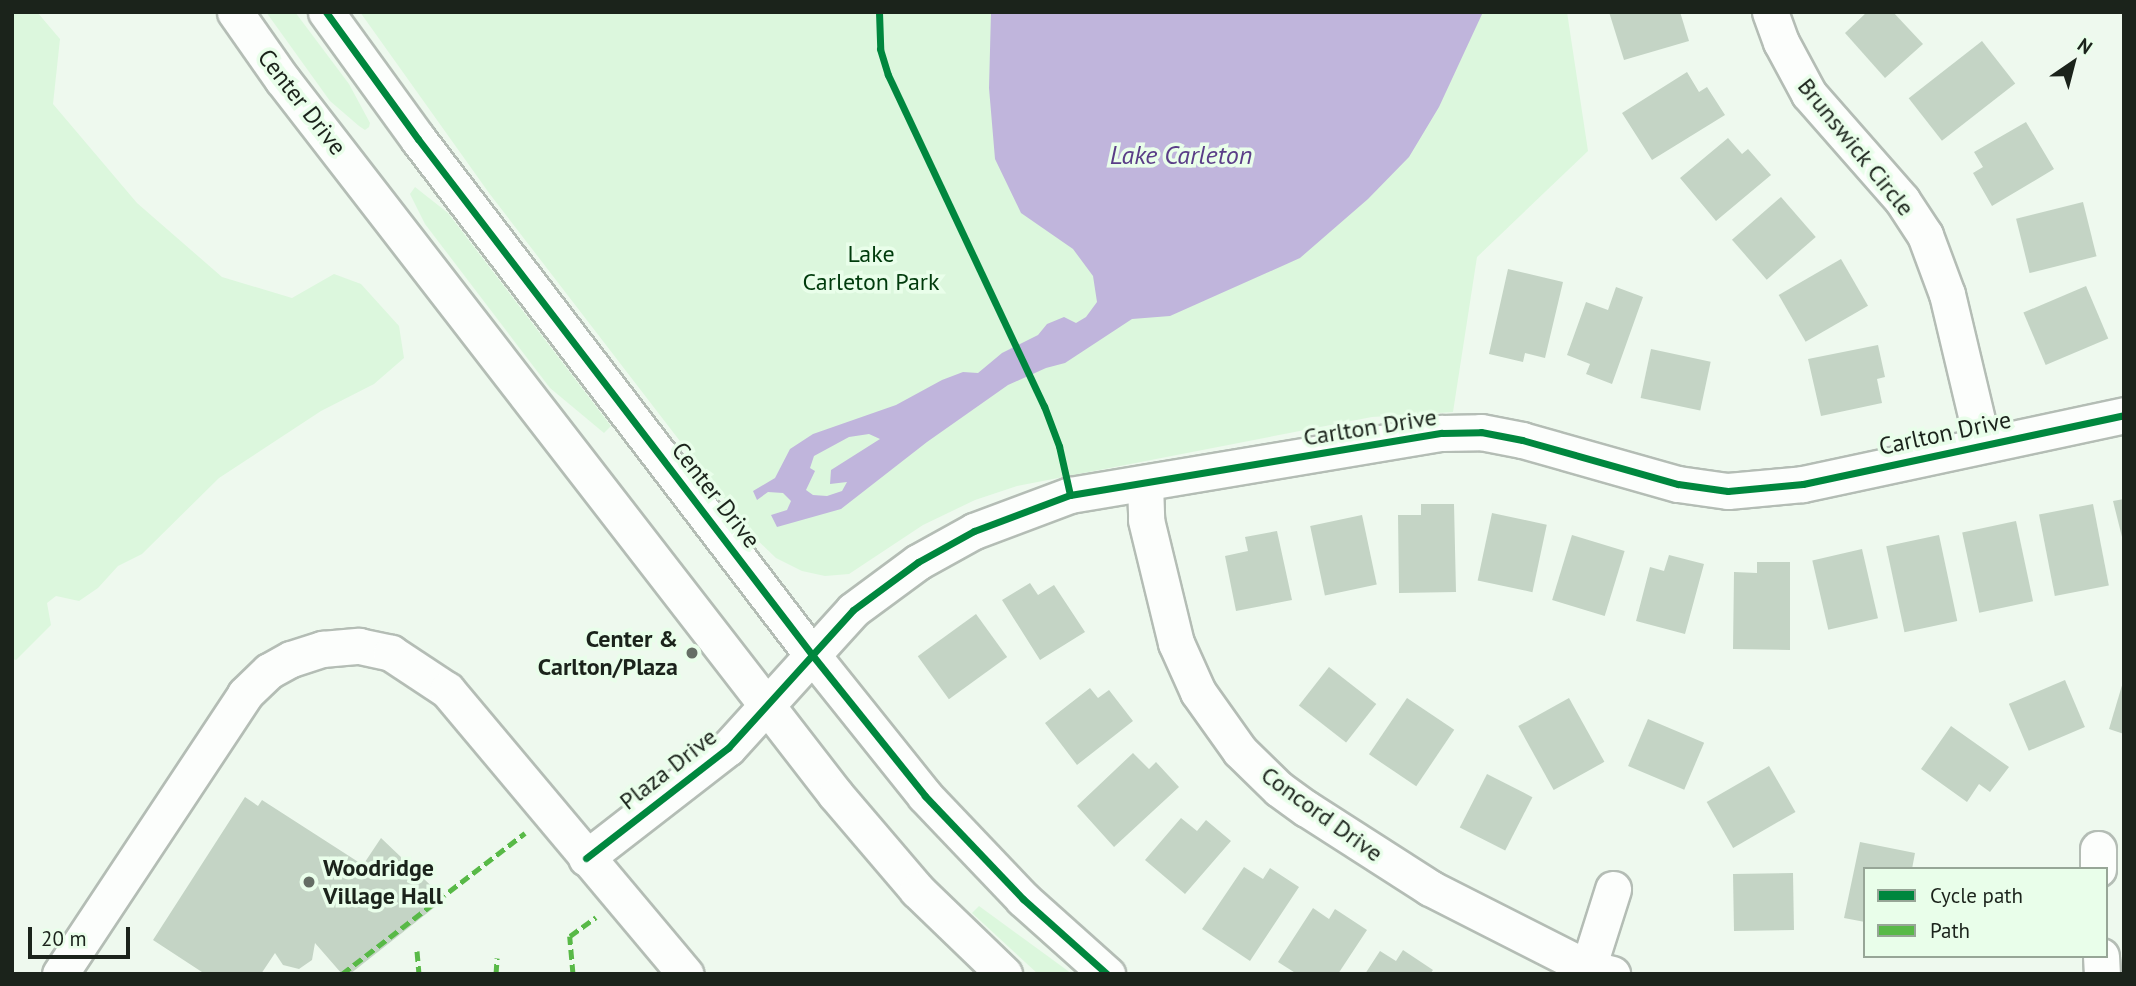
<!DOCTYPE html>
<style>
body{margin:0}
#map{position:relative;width:2136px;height:986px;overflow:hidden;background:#eef9ee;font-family:"PT Sans",sans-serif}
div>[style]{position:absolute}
.green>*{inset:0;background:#dcf7dd}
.water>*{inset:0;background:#c0b5dc}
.building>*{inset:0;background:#c4d4c5;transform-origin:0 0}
.roads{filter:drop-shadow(2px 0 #b4bdb5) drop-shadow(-2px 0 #b4bdb5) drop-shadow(0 2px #b4bdb5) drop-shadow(0 -2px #b4bdb5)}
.minor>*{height:35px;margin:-17.5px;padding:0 17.5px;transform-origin:17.5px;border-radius:17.5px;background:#fcfefc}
.quiet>*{height:5px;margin-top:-2.5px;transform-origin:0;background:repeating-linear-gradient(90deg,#58b947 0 10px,transparent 0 15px)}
.cycleway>*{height:7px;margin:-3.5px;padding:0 3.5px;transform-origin:3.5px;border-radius:3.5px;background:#00873e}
.dots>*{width:19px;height:19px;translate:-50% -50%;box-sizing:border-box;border:4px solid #e9feea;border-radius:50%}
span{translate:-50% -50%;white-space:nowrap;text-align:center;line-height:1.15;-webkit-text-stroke:7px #e9feea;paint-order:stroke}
.street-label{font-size:24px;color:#1b231b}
.park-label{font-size:24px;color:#003b0c}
.poi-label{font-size:24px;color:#1b231b;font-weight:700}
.right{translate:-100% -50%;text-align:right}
.left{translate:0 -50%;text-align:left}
.water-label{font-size:26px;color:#5a3d87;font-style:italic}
.frame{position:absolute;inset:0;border:14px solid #1b231b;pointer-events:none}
.legend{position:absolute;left:1863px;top:867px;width:245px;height:91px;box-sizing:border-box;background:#e9feea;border:2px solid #97a697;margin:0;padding:9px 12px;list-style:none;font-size:21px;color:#1b231b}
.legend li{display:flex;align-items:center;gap:14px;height:35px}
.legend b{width:35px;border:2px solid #97a697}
.north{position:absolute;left:2038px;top:28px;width:70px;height:70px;-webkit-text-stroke:5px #e9feea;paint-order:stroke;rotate:35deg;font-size:19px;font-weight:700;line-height:28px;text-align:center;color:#1b231b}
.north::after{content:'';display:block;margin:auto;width:24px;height:32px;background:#1b231b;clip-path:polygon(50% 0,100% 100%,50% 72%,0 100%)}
.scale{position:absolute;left:28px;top:927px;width:102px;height:32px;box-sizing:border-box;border:4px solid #1b231b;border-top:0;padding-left:9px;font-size:21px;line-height:24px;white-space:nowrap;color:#1b231b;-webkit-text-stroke:5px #e9feea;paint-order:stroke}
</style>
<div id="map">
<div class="green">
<i style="clip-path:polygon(12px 12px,37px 12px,60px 39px,53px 104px,137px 203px,222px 277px,292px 298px,334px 274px,361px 284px,399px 326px,404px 358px,374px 384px,321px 411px,219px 478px,142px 554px,118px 566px,98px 588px,79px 601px,56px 596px,47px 603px,51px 625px,16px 660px,12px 659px)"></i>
<i style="clip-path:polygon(266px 12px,295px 12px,349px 84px,370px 123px,369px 127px,365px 130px,359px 126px,330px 101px)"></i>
<i style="clip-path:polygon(360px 12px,1567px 12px,1588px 151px,1477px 257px,1453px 412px,1372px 417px,1017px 486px,975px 500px,923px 525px,849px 574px,825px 576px,802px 571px,776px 558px,753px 536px,489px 193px)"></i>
<i style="clip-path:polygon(415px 187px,448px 213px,611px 426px,604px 433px,550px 388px,425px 224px,410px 194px)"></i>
<i style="clip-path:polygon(979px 906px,1064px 968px,1072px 974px,1038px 974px,972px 913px)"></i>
</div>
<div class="water">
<i style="clip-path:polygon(evenodd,991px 12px,1483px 12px,1439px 107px,1409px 157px,1368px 199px,1300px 258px,1170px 316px,1132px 319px,1065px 363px,1046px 368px,1008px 385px,927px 442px,841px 509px,777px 527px,771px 515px,787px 510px,791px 501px,783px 493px,768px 492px,757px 500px,753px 491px,775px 478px,790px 449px,813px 434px,896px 405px,942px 380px,963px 372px,978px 373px,1002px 353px,1038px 335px,1047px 324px,1064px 317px,1076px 323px,1086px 317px,1097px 302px,1093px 276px,1073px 249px,1021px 213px,995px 159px,989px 88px,991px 12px,869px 434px,880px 439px,831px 470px,830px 484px,847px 482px,842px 491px,827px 496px,813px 495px,806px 490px,815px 471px,810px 468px,814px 456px,849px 437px,869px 434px)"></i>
</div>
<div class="building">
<i style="clip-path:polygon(1609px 12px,1680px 12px,1689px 41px,1624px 60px)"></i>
<i style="clip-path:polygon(1867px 12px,1893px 12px,1923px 44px,1885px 78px,1845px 33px)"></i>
<i style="left:1982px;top:41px;width:54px;height:93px;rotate:52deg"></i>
<i style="clip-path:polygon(1687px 72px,1699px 92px,1707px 87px,1725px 115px,1652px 160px,1622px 113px)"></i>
<i style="clip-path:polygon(2026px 122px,2054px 169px,1992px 206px,1973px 173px,1983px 167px,1974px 152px)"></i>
<i style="clip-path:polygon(1728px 138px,1742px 154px,1748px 149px,1771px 175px,1716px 221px,1680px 178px)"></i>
<i style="left:1781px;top:197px;width:53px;height:65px;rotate:49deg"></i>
<i style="left:2083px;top:202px;width:56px;height:69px;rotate:76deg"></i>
<i style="left:1841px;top:259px;width:54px;height:72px;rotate:60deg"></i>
<i style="clip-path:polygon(1508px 269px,1563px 282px,1545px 358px,1525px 353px,1523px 362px,1489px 354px)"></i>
<i style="left:2086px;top:286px;width:57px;height:68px;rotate:67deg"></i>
<i style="clip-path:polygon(1616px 287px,1643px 297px,1612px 384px,1586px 374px,1590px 364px,1567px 355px,1586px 302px,1608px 310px)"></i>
<i style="clip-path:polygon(1878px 345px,1885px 377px,1877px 379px,1882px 403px,1821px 416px,1808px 359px)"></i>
<i style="left:1651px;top:349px;width:61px;height:50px;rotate:12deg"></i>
<i style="clip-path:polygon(2124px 499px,2124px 541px,2123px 541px,2113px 501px)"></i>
<i style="clip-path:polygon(1421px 504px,1454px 504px,1456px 592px,1399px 593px,1398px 515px,1421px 515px)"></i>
<i style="left:2093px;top:504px;width:83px;height:55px;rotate:79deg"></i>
<i style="left:1492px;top:513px;width:56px;height:69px;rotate:12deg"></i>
<i style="left:1362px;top:515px;width:71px;height:53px;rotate:78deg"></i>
<i style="left:2016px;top:521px;width:82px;height:55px;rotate:78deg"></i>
<i style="clip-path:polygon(1277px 531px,1292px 600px,1236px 611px,1225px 556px,1248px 551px,1245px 537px)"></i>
<i style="left:1572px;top:535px;width:55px;height:68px;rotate:17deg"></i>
<i style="left:1939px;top:535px;width:88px;height:54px;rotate:78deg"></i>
<i style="left:1862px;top:549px;width:71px;height:51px;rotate:77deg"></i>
<i style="clip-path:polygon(1669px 555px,1704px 564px,1685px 634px,1636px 621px,1650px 567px,1664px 571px)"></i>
<i style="clip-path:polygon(1757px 562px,1790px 562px,1790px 650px,1733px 649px,1734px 572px,1757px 573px)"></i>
<i style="clip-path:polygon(1030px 583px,1038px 595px,1054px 585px,1085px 632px,1040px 660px,1002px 600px)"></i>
<i style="left:976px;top:614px;width:53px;height:72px;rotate:54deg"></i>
<i style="left:1329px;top:667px;width:60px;height:49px;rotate:38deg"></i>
<i style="left:2065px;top:680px;width:51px;height:61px;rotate:67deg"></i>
<i style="clip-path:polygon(2123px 682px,2124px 682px,2124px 734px,2109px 729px)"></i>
<i style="clip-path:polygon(1090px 688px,1098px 698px,1109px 690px,1133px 721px,1077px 765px,1045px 723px)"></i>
<i style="left:1407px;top:698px;width:57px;height:68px;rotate:34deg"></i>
<i style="left:1569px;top:698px;width:73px;height:58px;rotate:61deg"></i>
<i style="left:1648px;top:719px;width:61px;height:51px;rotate:23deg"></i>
<i style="clip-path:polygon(1951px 726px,2009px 767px,1990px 792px,1979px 784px,1967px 802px,1921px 769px)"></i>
<i style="clip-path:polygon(1133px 753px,1149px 769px,1156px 762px,1179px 787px,1114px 847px,1077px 806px)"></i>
<i style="left:1769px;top:766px;width:53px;height:72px;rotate:60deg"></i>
<i style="left:1487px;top:774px;width:51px;height:60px;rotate:27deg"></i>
<i style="clip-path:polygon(245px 797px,258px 806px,262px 800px,363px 865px,381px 838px,445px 899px,350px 974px,342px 974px,315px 943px,312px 960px,299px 969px,283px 965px,275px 953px,261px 974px,205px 974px,153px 940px)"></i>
<i style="clip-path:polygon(1181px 818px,1197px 831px,1206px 820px,1231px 841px,1185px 894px,1145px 860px)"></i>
<i style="clip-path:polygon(1860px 842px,1915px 853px,1912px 869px,1865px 869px,1865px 922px,1844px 918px)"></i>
<i style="clip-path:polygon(1244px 867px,1263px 879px,1270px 868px,1299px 887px,1250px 961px,1202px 929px)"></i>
<i style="left:1793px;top:873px;width:57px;height:60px;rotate:89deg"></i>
<i style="clip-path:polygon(1313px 908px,1329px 919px,1335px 909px,1367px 930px,1338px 974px,1297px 974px,1278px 962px)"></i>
<i style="clip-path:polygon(1403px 950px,1433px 970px,1430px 974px,1365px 974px,1380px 951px,1396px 961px)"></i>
</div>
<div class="roads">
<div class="minor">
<i style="left:235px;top:12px;width:82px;rotate:55deg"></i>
<i style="left:282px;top:79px;width:905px;rotate:52.27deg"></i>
<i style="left:836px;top:795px;width:125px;rotate:49.5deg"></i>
<i style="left:917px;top:890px;width:121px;rotate:44deg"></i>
<i style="left:326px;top:12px;width:157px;rotate:54.1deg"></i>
<i style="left:418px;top:139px;width:651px;rotate:52.62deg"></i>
<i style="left:813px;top:656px;width:179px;rotate:51.3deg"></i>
<i style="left:925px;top:796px;width:142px;rotate:46.4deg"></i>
<i style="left:1023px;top:899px;width:113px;rotate:41.8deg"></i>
<i style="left:1770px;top:12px;width:32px;rotate:70deg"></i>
<i style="left:1781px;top:42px;width:59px;rotate:61.7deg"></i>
<i style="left:1809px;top:94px;width:141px;rotate:48.7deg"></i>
<i style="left:1902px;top:200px;width:42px;rotate:56.7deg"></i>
<i style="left:1925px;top:235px;width:63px;rotate:69.6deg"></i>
<i style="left:1947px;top:294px;width:155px;rotate:76.6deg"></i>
<i style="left:1145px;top:484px;width:36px;rotate:88deg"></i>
<i style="left:1146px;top:520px;width:127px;rotate:76.3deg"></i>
<i style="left:1176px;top:643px;width:54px;rotate:65.8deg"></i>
<i style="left:1198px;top:692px;width:72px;rotate:54.6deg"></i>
<i style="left:1240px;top:751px;width:54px;rotate:44.3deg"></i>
<i style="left:1279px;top:789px;width:34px;rotate:36deg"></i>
<i style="left:1307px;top:809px;width:146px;rotate:32.7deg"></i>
<i style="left:1430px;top:888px;width:177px;rotate:26.9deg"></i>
<i style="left:1588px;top:968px;width:25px;rotate:14deg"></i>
<i style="left:2098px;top:849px;width:20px;rotate:90deg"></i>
<i style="left:586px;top:858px;width:180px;rotate:-37.8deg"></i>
<i style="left:728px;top:748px;width:186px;rotate:-47.8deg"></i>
<i style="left:853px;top:610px;width:81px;rotate:-36.4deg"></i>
<i style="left:918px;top:562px;width:64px;rotate:-29deg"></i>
<i style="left:974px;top:531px;width:103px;rotate:-20.6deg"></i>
<i style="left:1070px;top:495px;width:377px;rotate:-9.5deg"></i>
<i style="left:1442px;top:433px;width:39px;rotate:-1deg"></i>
<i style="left:1481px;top:432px;width:42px;rotate:11deg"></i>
<i style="left:1522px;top:440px;width:162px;rotate:15.8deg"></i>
<i style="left:1678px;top:484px;width:50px;rotate:8deg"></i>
<i style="left:1728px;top:491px;width:75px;rotate:-5.3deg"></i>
<i style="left:1803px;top:484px;width:328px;rotate:-12.1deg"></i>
<i style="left:2101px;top:956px;width:18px;rotate:87deg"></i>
<i style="left:1588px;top:968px;width:83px;rotate:-72.4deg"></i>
<i style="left:60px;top:974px;width:336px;rotate:-56.5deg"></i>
<i style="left:245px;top:694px;width:33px;rotate:-44deg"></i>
<i style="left:269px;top:671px;width:25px;rotate:-29deg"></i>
<i style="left:291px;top:659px;width:33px;rotate:-18deg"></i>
<i style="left:322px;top:649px;width:37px;rotate:-5deg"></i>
<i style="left:359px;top:646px;width:33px;rotate:12deg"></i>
<i style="left:391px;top:653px;width:67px;rotate:33.5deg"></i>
<i style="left:447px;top:690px;width:371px;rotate:50deg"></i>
</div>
</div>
<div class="quiet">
<i style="left:417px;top:951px;width:23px;rotate:85deg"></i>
<i style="left:342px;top:974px;width:231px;rotate:-37.6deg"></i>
<i style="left:496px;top:974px;width:16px;rotate:-86deg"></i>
<i style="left:573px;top:974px;width:38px;rotate:-95deg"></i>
<i style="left:570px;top:936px;width:32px;rotate:-36deg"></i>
</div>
<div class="cycleway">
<i style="left:326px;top:12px;width:157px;rotate:54.1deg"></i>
<i style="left:418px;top:139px;width:651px;rotate:52.62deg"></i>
<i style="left:813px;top:656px;width:179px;rotate:51.3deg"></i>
<i style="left:925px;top:796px;width:142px;rotate:46.4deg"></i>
<i style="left:1023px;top:899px;width:113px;rotate:41.8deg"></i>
<i style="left:879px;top:12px;width:37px;rotate:88deg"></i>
<i style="left:880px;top:49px;width:27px;rotate:73deg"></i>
<i style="left:888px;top:75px;width:366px;rotate:64.8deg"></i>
<i style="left:1044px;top:406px;width:43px;rotate:69.4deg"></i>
<i style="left:1059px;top:446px;width:50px;rotate:77.3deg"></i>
<i style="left:586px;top:858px;width:180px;rotate:-37.8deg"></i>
<i style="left:728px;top:748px;width:186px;rotate:-47.8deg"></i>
<i style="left:853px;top:610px;width:81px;rotate:-36.4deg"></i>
<i style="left:918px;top:562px;width:64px;rotate:-29deg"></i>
<i style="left:974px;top:531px;width:103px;rotate:-20.6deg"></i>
<i style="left:1070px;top:495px;width:377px;rotate:-9.5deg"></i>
<i style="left:1442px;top:433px;width:39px;rotate:-1deg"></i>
<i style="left:1481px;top:432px;width:42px;rotate:11deg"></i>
<i style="left:1522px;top:440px;width:162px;rotate:15.8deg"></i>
<i style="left:1678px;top:484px;width:50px;rotate:8deg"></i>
<i style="left:1728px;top:491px;width:75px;rotate:-5.3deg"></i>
<i style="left:1803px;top:484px;width:328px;rotate:-12.1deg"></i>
</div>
<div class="dots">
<i style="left:692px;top:653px;background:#656e65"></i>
<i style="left:309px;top:882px;background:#656e65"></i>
</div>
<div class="street-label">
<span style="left:302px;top:102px;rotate:52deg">Center Drive</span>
<span style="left:1856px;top:147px;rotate:51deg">Brunswick Circle</span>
<span style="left:1370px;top:427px;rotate:-9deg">Carlton Drive</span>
<span style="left:1945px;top:433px;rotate:-12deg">Carlton Drive</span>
<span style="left:716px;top:495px;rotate:52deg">Center Drive</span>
<span style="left:668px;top:769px;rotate:-38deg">Plaza Drive</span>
<span style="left:1322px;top:814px;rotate:36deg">Concord Drive</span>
</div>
<div class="park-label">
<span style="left:871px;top:268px">Lake<br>Carleton Park</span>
</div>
<div class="poi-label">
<span class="right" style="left:678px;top:653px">Center &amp;<br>Carlton/Plaza</span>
<span class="left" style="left:323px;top:882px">Woodridge<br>Village Hall</span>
</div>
<div class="water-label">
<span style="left:1181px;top:155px">Lake Carleton</span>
</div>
<div class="frame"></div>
<ul class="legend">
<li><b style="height:9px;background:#00873e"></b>Cycle path</li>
<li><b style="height:9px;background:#58b947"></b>Path</li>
</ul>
<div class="north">N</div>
<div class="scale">20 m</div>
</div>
